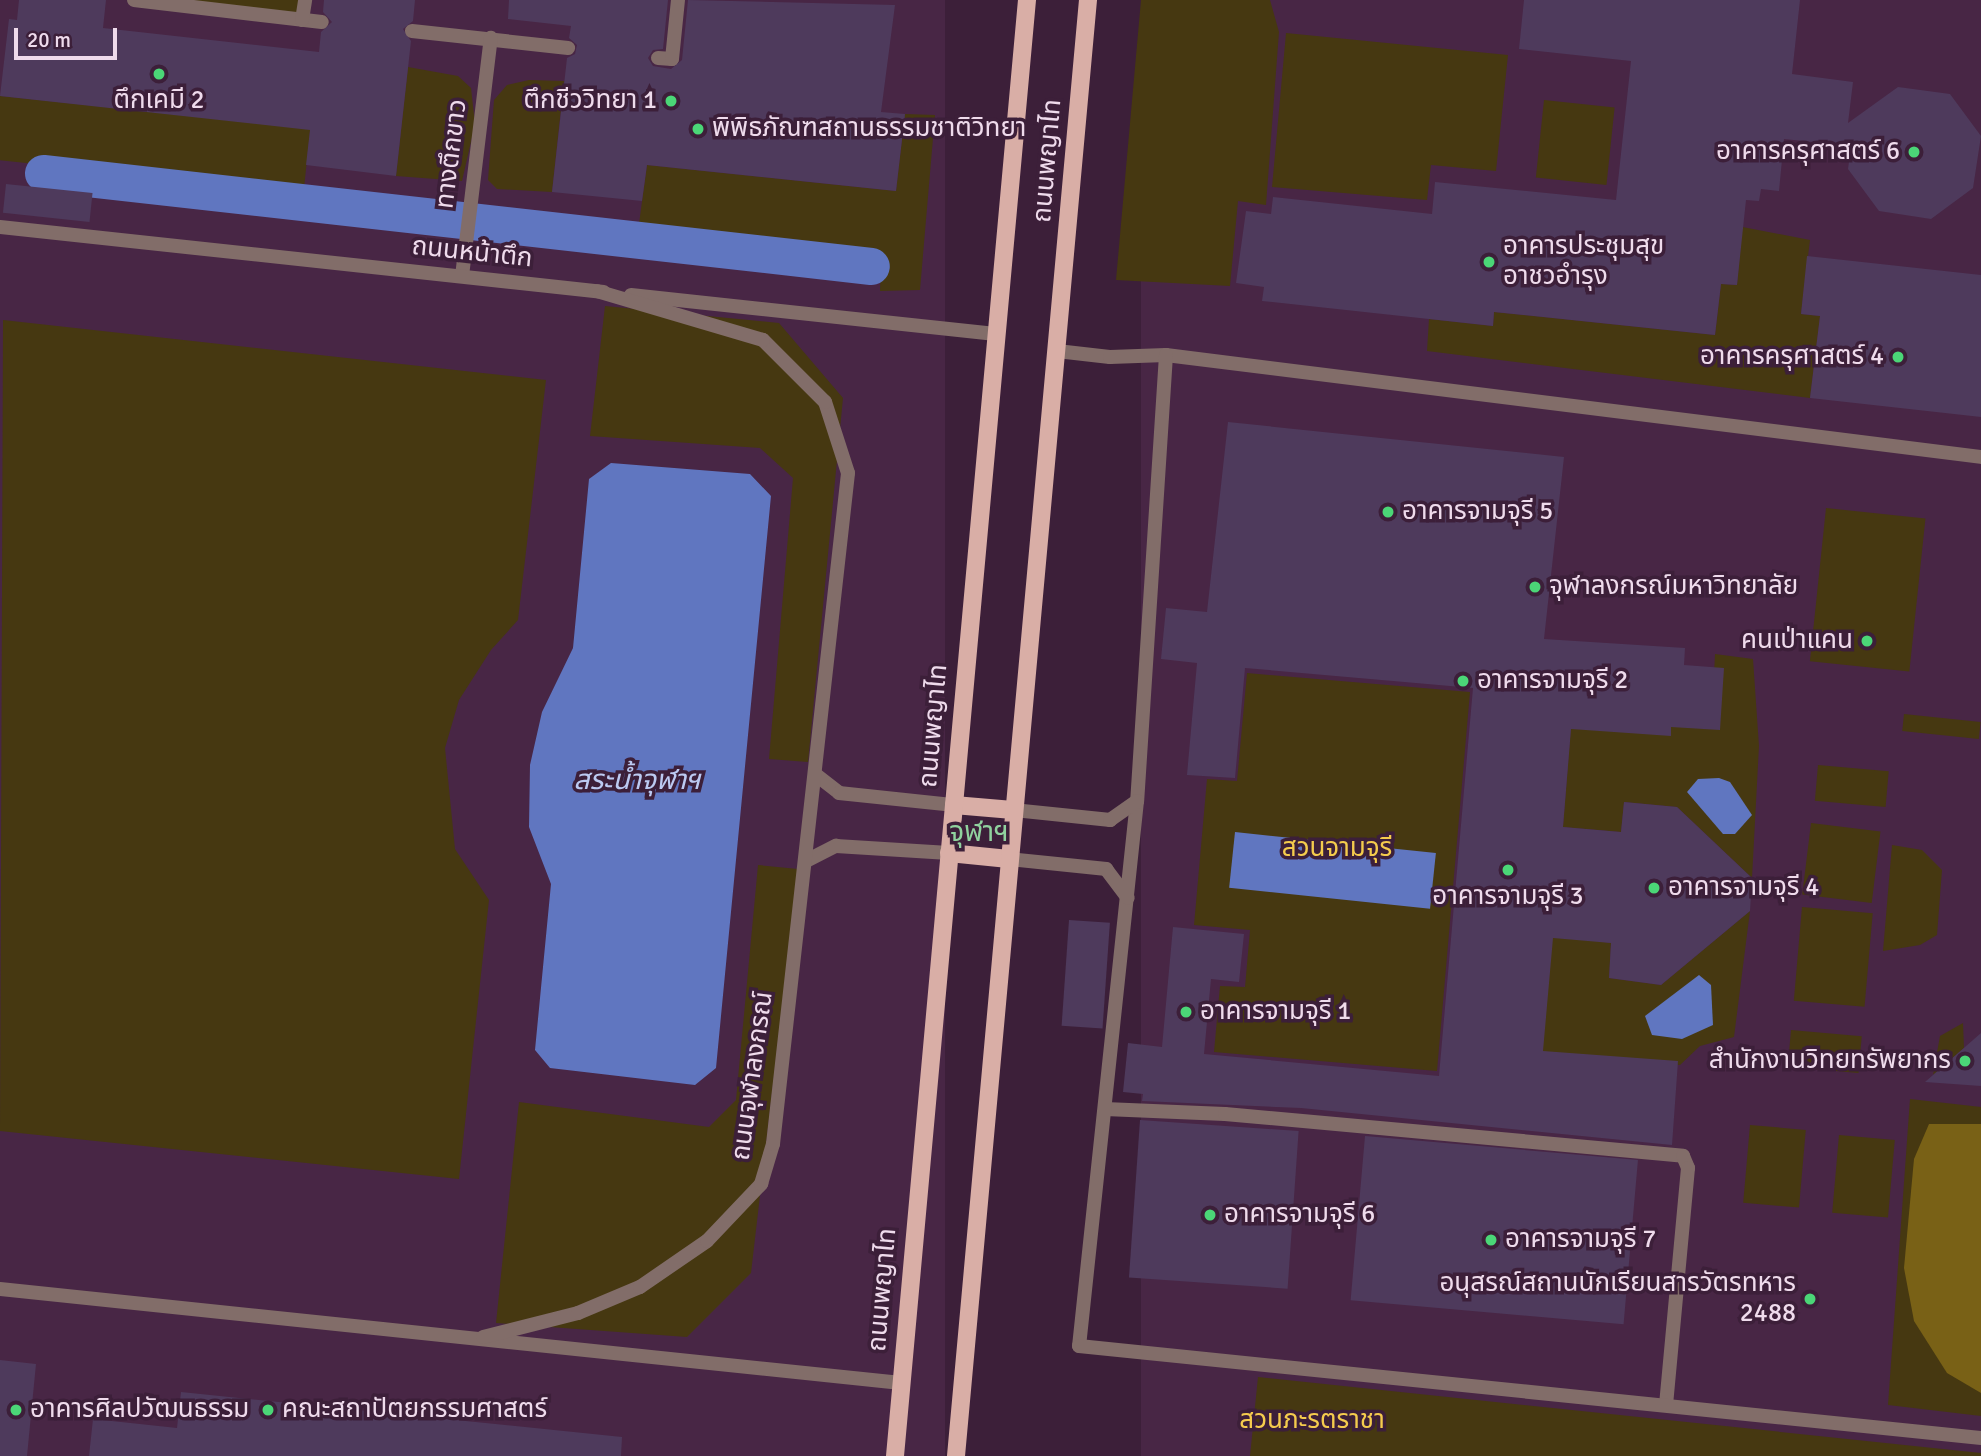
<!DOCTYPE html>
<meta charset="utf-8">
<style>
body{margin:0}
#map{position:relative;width:1981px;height:1456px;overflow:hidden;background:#3c1f39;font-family:Signika,"Noto Sans Thai",sans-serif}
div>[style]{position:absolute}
.built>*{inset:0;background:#482645;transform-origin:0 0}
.green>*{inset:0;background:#463811;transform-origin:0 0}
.forest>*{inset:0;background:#796116}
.water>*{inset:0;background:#6076c0;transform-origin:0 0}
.canal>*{height:37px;margin:-18.5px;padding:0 18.5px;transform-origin:18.5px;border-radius:18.5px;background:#6076c0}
.building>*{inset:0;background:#4e3a5c;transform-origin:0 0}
.service>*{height:14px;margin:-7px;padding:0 7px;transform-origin:7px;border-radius:7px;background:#826d69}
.minor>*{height:14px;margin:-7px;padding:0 7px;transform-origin:7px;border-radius:7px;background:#826d69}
.primary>*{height:18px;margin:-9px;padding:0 9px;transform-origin:9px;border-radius:9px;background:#d9aea6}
.dots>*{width:19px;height:19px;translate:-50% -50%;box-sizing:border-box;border:4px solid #3c1f39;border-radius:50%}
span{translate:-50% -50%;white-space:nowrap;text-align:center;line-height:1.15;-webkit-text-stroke:7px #3c1f39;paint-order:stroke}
.poi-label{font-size:26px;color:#efdbec}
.right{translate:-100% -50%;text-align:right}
.left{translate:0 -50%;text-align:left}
.street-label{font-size:26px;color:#efdbec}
.park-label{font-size:26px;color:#f5cc4d}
.water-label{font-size:28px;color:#bccaf2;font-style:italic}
.neighbourhood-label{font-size:28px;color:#90d29e}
.scale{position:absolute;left:14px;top:28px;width:103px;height:32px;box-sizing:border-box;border:4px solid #efdbec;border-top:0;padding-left:9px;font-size:21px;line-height:24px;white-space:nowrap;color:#efdbec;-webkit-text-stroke:5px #3c1f39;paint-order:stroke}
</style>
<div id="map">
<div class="built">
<i style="left:0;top:0;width:945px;height:1456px"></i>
<i style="left:1141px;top:0;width:840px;height:1462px"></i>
</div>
<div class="green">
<i style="clip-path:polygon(134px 0,305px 0,302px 20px)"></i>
<i style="clip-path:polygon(1141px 0,1270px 0,1279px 32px,1266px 205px,1238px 201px,1230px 286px,1116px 280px)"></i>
<i style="clip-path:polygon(1286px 33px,1508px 55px,1496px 171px,1431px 165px,1427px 200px,1272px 187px)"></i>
<i style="clip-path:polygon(408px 67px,458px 76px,471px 88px,475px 124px,462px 181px,396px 176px)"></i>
<i style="clip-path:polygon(529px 80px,564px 81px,552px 192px,497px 189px,488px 180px,494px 100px,507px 85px)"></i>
<i style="left:0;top:96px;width:312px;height:64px;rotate:6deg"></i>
<i style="left:1544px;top:100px;width:71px;height:78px;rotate:6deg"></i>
<i style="clip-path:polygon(905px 114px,935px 115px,920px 290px,880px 291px,881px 261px,638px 231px,647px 165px,896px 191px)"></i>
<i style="clip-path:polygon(1727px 224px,1810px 240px,1801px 314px,1820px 316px,1810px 398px,1427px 351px,1429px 319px,1493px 326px,1494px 312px,1715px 335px,1721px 284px,1737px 285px,1741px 242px)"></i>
<i style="clip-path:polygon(605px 306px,779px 323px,843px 398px,808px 762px,769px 759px,793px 478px,760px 448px,590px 436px)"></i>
<i style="clip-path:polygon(3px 320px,546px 380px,518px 620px,491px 650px,459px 700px,445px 748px,455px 849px,489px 900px,459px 1179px,0 1131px)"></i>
<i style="left:1826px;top:508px;width:100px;height:154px;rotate:6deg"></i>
<i style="clip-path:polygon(1715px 654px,1753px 659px,1759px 746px,1752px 878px,1677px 807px,1624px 802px,1621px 832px,1563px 827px,1572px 714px,1712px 717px)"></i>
<i style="clip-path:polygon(1247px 673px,1470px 692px,1437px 1071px,1214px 1052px,1220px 986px,1245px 987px,1250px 930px,1194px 925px,1207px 779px,1237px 781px)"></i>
<i style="left:1904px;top:714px;width:77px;height:17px;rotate:6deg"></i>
<i style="left:1818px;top:765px;width:71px;height:36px;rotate:5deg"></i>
<i style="left:1811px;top:823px;width:70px;height:72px;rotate:7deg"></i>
<i style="clip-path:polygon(1892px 845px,1922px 850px,1942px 870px,1937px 935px,1920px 945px,1883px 951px)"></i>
<i style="clip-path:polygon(758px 865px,798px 869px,751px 1273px,687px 1337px,496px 1323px,519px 1102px,709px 1127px,736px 1100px)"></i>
<i style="left:1802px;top:907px;width:71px;height:94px;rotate:5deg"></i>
<i style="clip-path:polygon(1750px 911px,1734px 1037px,1700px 1046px,1680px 1065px,1533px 1056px,1546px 934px,1611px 943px,1609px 978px,1661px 985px)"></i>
<i style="clip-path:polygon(1963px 1023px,1964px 1048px,1933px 1075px,1940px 1036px)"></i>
<i style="left:1791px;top:1030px;width:71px;height:37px;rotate:5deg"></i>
<i style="clip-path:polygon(1910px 1099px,1981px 1107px,1981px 1416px,1888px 1405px)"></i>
<i style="left:1750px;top:1125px;width:56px;height:78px;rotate:5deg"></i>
<i style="left:1839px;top:1135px;width:56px;height:78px;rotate:5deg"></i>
<i style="clip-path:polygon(1258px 1377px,1981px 1453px,1981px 1456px,1250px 1456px)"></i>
</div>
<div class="forest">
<i style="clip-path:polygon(1929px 1124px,1981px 1124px,1981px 1393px,1947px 1373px,1914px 1321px,1904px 1268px,1914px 1159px)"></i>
</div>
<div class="water">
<i style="clip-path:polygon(611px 463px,750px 474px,771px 496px,716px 1068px,695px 1085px,550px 1068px,535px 1050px,551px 884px,529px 827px,530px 765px,542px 712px,573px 648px,589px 479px)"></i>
<i style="clip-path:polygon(1719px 778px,1730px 782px,1752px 815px,1735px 834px,1723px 834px,1687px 792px,1698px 779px)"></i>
<i style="left:1235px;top:832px;width:202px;height:56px;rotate:6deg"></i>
<i style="clip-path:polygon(1699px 975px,1711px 985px,1713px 1025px,1682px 1039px,1652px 1035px,1645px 1016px)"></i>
</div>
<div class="canal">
<i style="left:43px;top:173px;width:833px;rotate:6.41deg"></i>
</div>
<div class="building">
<i style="clip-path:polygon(19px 0,106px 0,103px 28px,319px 52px,321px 32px,332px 22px,323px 12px,324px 0,415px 0,413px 21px,403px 29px,411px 41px,396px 176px,306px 165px,310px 130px,0 96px,9px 19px,17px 20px)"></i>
<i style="clip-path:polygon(509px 0,668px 0,663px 49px,653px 50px,648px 58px,653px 66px,671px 69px,682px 60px,688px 0,895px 5px,881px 112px,905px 114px,896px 191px,647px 165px,642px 201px,552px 192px,567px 58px,575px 54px,577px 45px,569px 38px,571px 26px,508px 19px)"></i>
<i style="clip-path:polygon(1524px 0,1800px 0,1792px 74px,1853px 82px,1848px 123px,1898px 87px,1950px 94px,1981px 136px,1973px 188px,1931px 219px,1879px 211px,1848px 169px,1851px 146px,1784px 139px,1779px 191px,1761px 189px,1759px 201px,1746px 200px,1737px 285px,1721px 284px,1715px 335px,1494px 312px,1493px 326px,1429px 319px,1262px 301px,1264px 287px,1236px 283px,1246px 211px,1271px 214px,1273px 197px,1432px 214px,1435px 182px,1616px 200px,1631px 61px,1519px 49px)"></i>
<i style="left:6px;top:184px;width:87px;height:29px;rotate:6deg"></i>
<i style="clip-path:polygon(1807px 256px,1981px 275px,1981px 417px,1810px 398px,1820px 316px,1801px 314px)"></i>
<i style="clip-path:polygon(1228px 422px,1564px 457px,1544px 639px,1685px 648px,1684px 665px,1724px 668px,1720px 730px,1671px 727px,1671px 736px,1571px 729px,1563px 827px,1621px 832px,1624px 802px,1677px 807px,1752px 878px,1750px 911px,1661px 985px,1609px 978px,1611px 943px,1553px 938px,1543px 1051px,1678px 1061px,1672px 1145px,1301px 1108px,1142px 1101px,1143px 1094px,1123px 1092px,1128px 1043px,1162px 1047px,1173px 927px,1244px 934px,1239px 982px,1211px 979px,1204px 1054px,1439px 1076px,1473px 688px,1245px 668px,1235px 778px,1187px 775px,1197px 663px,1161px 659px,1166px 608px,1207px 612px)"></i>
<i style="left:1069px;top:920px;width:41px;height:106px;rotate:4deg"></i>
<i style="clip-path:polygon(1981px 1033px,1981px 1086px,1925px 1082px)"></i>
<i style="left:1140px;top:1120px;width:159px;height:158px;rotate:4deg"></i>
<i style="left:1365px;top:1136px;width:274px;height:165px;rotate:5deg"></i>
<i style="clip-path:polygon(0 1360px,36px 1364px,27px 1456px,0 1456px)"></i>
<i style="clip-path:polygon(181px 1392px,622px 1437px,621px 1456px,89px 1456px,93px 1419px,177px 1428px)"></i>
</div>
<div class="service">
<i style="left:134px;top:0;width:189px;rotate:6.7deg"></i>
<i style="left:302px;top:20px;width:20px;rotate:-81deg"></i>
<i style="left:412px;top:31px;width:157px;rotate:6.2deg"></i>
<i style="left:658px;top:58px;width:14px;rotate:4deg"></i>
<i style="left:672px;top:59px;width:59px;rotate:-84.2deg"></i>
<i style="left:462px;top:276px;width:240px;rotate:-83.1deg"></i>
<i style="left:1105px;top:1109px;width:120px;rotate:2.4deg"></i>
<i style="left:1225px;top:1114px;width:460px;rotate:5.2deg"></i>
<i style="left:1683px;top:1156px;width:13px;rotate:67deg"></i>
<i style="left:1688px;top:1168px;width:238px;rotate:95.3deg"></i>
</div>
<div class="minor">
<i style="left:0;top:227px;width:607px;rotate:6.14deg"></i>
<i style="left:631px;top:295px;width:369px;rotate:6.1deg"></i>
<i style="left:1057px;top:351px;width:53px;rotate:6.5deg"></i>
<i style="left:1110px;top:357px;width:56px;rotate:-2deg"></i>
<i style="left:1166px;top:355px;width:821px;rotate:7.13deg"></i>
<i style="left:1166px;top:355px;width:447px;rotate:93.7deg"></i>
<i style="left:1137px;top:801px;width:548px;rotate:96.07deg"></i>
<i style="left:1079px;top:1346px;width:907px;rotate:5.82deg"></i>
<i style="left:815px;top:774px;width:31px;rotate:38deg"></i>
<i style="left:839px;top:793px;width:116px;rotate:6deg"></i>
<i style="left:1013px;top:810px;width:98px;rotate:5.9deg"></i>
<i style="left:1110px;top:820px;width:33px;rotate:-35deg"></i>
<i style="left:1009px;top:859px;width:98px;rotate:5.9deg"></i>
<i style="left:1106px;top:869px;width:36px;rotate:53deg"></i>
<i style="left:806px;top:861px;width:34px;rotate:-27deg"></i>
<i style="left:836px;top:846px;width:113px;rotate:3.5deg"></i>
<i style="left:0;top:1289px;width:906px;rotate:5.96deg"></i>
<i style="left:483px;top:1337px;width:98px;rotate:-14.2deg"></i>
<i style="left:578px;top:1313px;width:67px;rotate:-22.8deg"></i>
<i style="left:640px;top:1287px;width:81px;rotate:-34.5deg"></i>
<i style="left:707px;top:1241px;width:79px;rotate:-46.5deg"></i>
<i style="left:761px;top:1184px;width:42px;rotate:-73.3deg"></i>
<i style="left:773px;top:1144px;width:675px;rotate:-83.62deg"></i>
<i style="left:848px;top:473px;width:75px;rotate:-107.9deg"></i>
<i style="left:825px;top:402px;width:88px;rotate:-135deg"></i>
<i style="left:763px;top:340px;width:173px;rotate:-163.6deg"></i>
</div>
<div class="primary">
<i style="left:954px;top:805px;width:59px;rotate:4.8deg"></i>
<i style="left:949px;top:853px;width:60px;rotate:5.7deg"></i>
<i style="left:895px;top:1456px;width:1462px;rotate:-84.82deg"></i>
<i style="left:956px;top:1456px;width:1462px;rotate:-84.82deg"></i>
</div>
<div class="dots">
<i style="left:159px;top:74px;background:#4bd677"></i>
<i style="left:671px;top:101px;background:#4bd677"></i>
<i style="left:698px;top:129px;background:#4bd677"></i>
<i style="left:1914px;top:152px;background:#4bd677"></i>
<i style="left:1489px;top:262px;background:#4bd677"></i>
<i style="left:1898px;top:357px;background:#4bd677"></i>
<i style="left:1388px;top:512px;background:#4bd677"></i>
<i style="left:1535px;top:587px;background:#4bd677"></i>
<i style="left:1867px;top:641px;background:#4bd677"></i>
<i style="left:1463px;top:681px;background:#4bd677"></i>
<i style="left:1508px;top:870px;background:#4bd677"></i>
<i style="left:1654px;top:888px;background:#4bd677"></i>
<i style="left:1186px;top:1012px;background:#4bd677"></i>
<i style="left:1965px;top:1061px;background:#4bd677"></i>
<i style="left:1210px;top:1215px;background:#4bd677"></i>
<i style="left:1491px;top:1240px;background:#4bd677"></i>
<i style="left:1810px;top:1299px;background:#4bd677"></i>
<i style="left:16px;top:1410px;background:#4bd677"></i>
<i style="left:268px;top:1410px;background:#4bd677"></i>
</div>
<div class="poi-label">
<span style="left:159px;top:101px">ตึกเคมี 2</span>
<span class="right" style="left:657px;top:101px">ตึกชีววิทยา 1</span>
<span class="left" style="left:712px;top:129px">พิพิธภัณฑสถานธรรมชาติวิทยา</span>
<span class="right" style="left:1900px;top:152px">อาคารครุศาสตร์ 6</span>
<span class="left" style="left:1503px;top:262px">อาคารประชุมสุข<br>อาชวอำรุง</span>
<span class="right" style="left:1884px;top:357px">อาคารครุศาสตร์ 4</span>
<span class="left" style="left:1402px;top:512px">อาคารจามจุรี 5</span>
<span class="left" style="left:1549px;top:587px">จุฬาลงกรณ์มหาวิทยาลัย</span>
<span class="right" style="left:1853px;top:641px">คนเป่าแคน</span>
<span class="left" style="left:1477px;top:681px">อาคารจามจุรี 2</span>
<span class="left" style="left:1668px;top:888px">อาคารจามจุรี 4</span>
<span style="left:1508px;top:897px">อาคารจามจุรี 3</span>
<span class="left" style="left:1200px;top:1012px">อาคารจามจุรี 1</span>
<span class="right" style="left:1951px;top:1061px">สำนักงานวิทยทรัพยากร</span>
<span class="left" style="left:1224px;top:1215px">อาคารจามจุรี 6</span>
<span class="left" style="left:1505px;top:1240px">อาคารจามจุรี 7</span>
<span class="right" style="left:1796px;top:1299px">อนุสรณ์สถานนักเรียนสารวัตรทหาร<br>2488</span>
<span class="left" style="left:30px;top:1410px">อาคารศิลปวัฒนธรรม</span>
<span class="left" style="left:282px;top:1410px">คณะสถาปัตยกรรมศาสตร์</span>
</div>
<div class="street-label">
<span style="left:452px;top:154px;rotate:-83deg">ทางตึกขาว</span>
<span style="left:1048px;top:161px;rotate:-85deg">ถนนพญาไท</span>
<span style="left:472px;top:253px;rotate:6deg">ถนนหน้าตึก</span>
<span style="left:934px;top:726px;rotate:-85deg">ถนนพญาไท</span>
<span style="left:753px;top:1076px;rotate:-82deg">ถนนจุฬาลงกรณ์</span>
<span style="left:883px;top:1290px;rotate:-85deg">ถนนพญาไท</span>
</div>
<div class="park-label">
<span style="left:1337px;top:849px">สวนจามจุรี</span>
<span style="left:1312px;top:1421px">สวนภะรตราชา</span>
</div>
<div class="water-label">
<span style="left:637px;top:780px">สระน้ำจุฬาฯ</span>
</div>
<div class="neighbourhood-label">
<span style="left:979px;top:832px">จุฬาฯ</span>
</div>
<div class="scale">20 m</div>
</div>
